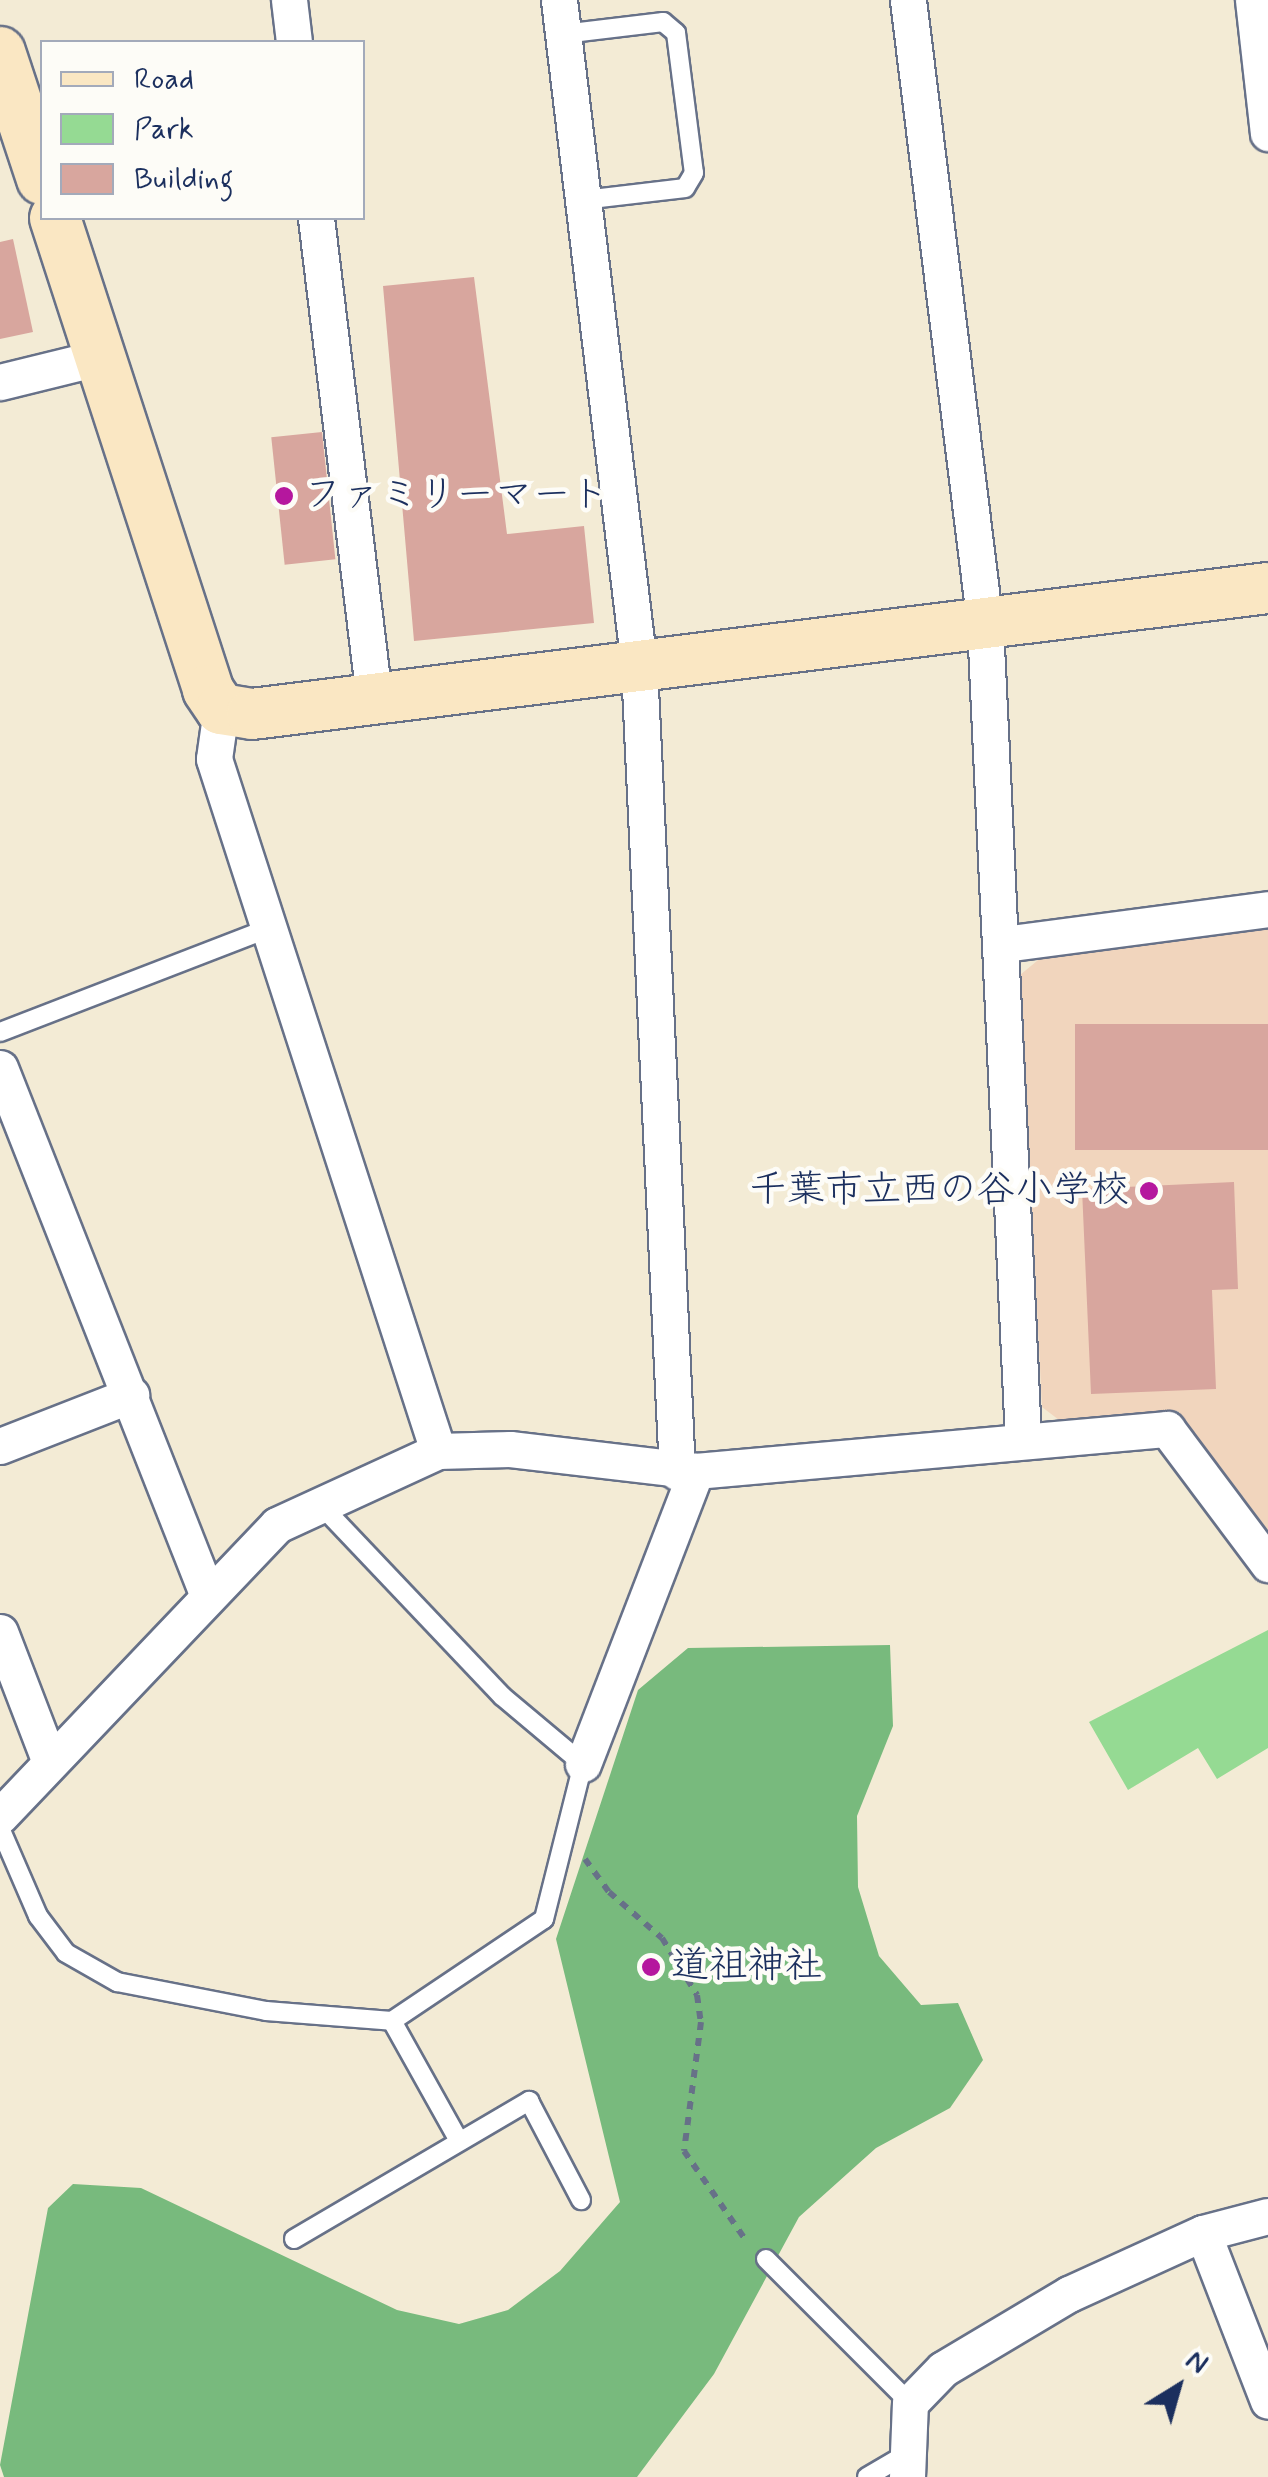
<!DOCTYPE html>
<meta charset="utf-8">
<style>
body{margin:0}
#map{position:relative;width:1268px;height:2477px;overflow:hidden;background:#f3ebd5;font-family:Mynerve,"Klee One",sans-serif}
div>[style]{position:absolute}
.built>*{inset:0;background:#f1d5bd}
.green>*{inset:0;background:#95da93}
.forest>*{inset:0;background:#78ba7d}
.building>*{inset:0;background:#d8a69e;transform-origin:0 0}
.path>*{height:6px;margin-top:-3px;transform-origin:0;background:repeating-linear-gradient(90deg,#677188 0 8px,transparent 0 16px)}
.roads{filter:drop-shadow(2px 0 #677188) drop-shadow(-2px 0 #677188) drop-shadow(0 2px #677188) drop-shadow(0 -2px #677188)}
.lane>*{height:18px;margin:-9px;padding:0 9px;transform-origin:9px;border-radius:9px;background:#fff}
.street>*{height:35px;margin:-17.5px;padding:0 17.5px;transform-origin:17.5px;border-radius:17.5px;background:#fff}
.secondary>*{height:50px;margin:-25px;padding:0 25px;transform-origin:25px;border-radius:25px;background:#fae7c3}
.dots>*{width:28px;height:28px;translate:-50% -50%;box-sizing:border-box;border:5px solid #fdfcf7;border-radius:50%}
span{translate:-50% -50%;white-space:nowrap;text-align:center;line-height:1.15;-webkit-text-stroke:9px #fdfcf7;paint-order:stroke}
.poi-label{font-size:38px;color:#1b2f5e}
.left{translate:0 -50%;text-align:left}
.right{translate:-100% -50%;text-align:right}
.legend{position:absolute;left:40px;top:40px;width:325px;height:180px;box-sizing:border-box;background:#fdfcf7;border:2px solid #a3aaba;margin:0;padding:12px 18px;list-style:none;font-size:30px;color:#1b2f5e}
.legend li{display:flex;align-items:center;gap:20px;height:50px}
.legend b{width:50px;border:2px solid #a3aaba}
.north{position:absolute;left:1128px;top:2337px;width:100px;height:100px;-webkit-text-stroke:8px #fdfcf7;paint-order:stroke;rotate:37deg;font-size:28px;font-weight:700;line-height:40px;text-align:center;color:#1b2f5e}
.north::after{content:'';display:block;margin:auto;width:35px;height:45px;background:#1b2f5e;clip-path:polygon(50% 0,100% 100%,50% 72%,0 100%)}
</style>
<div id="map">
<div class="built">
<i style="clip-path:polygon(1268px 928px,1268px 1530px,1178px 1411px,1063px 1423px,1042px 1407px,1020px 975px,1043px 956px)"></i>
</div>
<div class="green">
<i style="clip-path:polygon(1268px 1630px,1268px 1748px,1217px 1779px,1198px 1748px,1128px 1790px,1089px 1722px)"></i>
</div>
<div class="forest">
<i style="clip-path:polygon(890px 1645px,893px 1726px,857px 1816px,858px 1887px,879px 1956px,921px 2005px,958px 2003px,983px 2060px,950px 2108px,876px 2148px,799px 2217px,714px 2374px,637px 2477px,4px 2477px,0 2465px,48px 2208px,73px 2184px,141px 2188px,397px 2310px,459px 2324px,508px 2310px,560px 2271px,620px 2202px,556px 1939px,638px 1690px,688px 1648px)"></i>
</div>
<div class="building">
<i style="clip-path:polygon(13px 239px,33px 332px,0 339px,0 242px)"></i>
<i style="clip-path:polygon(474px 277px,507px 534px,584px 526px,594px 623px,414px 641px,383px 286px)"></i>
<i style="left:322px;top:432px;width:128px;height:51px;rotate:84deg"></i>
<i style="left:1268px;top:1024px;width:126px;height:193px;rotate:90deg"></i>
<i style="clip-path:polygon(1234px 1182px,1238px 1289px,1212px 1290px,1216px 1389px,1091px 1394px,1082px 1189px)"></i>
</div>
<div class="path">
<i style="left:585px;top:1859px;width:41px;rotate:54deg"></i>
<i style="left:609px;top:1892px;width:70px;rotate:41deg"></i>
<i style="left:662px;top:1938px;width:67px;rotate:58.4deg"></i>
<i style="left:697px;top:1995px;width:27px;rotate:82deg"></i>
<i style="left:701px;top:2022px;width:130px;rotate:97.5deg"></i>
<i style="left:684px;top:2151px;width:111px;rotate:55.3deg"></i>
</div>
<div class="roads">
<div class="lane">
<i style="left:563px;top:34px;width:101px;rotate:-6.8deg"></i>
<i style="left:663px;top:22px;width:17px;rotate:40deg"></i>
<i style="left:676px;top:33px;width:141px;rotate:82.7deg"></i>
<i style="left:694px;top:173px;width:17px;rotate:121deg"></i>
<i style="left:685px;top:188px;width:103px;rotate:173.3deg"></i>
<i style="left:0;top:1032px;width:283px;rotate:-21.1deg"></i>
<i style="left:0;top:1828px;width:96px;rotate:66.6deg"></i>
<i style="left:38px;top:1916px;width:46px;rotate:52.9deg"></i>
<i style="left:66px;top:1953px;width:59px;rotate:29.6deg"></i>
<i style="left:117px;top:1982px;width:152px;rotate:11deg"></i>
<i style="left:266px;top:2011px;width:126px;rotate:4.5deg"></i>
<i style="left:392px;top:2021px;width:183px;rotate:-33.9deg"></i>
<i style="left:544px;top:1919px;width:160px;rotate:-75.9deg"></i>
<i style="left:583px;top:1764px;width:106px;rotate:-140deg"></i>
<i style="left:502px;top:1696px;width:265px;rotate:-133.5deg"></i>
<i style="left:392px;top:2021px;width:135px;rotate:60.8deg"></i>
<i style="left:294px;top:2239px;width:273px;rotate:-30.4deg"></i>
<i style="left:529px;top:2101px;width:112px;rotate:62.3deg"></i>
<i style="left:766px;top:2259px;width:204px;rotate:45deg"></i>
<i style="left:867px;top:2477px;width:42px;rotate:-30.3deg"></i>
</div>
<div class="street">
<i style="left:289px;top:0;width:42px;rotate:83.2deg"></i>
<i style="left:559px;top:0;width:671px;rotate:83.15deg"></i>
<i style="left:639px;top:666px;width:807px;rotate:87.3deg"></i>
<i style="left:908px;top:0;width:629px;rotate:82.97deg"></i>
<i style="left:985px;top:624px;width:817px;rotate:87.33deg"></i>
<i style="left:1253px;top:0;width:134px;rotate:83.6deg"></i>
<i style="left:316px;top:218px;width:484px;rotate:83.1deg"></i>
<i style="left:0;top:382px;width:105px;rotate:-13.8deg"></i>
<i style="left:221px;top:709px;width:50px;rotate:98deg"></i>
<i style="left:214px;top:759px;width:727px;rotate:72.06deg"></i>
<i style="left:1003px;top:944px;width:267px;rotate:-7.5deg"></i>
<i style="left:0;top:1068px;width:567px;rotate:68.5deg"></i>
<i style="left:0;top:1446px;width:141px;rotate:-21.3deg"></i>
<i style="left:0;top:1632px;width:139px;rotate:69deg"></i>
<i style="left:583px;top:1764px;width:314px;rotate:-68.9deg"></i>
<i style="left:0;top:1816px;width:402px;rotate:-46.4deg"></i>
<i style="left:277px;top:1525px;width:177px;rotate:-24.7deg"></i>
<i style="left:438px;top:1451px;width:72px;rotate:-1.6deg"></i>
<i style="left:510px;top:1449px;width:187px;rotate:6.7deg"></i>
<i style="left:696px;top:1471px;width:473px;rotate:-5.1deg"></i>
<i style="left:1167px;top:1429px;width:169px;rotate:53.2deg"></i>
<i style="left:1203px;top:2233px;width:180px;rotate:68.8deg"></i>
<i style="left:907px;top:2477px;width:74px;rotate:-87.7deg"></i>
<i style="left:910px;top:2403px;width:47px;rotate:-45.9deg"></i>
<i style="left:943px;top:2369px;width:147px;rotate:-30.8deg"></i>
<i style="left:1069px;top:2294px;width:147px;rotate:-24.5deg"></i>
<i style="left:1203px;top:2233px;width:67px;rotate:-14.7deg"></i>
</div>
<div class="secondary">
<i style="left:0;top:52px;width:134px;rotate:71.7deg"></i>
<i style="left:55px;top:218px;width:496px;rotate:72deg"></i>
<i style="left:208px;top:690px;width:23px;rotate:56deg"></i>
<i style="left:221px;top:709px;width:31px;rotate:9deg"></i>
<i style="left:252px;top:714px;width:1024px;rotate:-7.07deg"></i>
</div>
</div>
<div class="dots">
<i style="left:284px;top:496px;background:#b5179e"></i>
<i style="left:1149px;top:1191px;background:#b5179e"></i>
<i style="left:651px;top:1967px;background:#b5179e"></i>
</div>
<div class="poi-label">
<span class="left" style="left:304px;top:496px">ファミリーマート</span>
<span class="right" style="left:1129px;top:1191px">千葉市立西の谷小学校</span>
<span class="left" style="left:671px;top:1967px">道祖神社</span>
</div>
<ul class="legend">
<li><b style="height:12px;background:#fae7c3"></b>Road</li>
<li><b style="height:28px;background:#95da93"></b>Park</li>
<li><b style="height:28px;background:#d8a69e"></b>Building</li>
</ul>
<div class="north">N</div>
</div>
